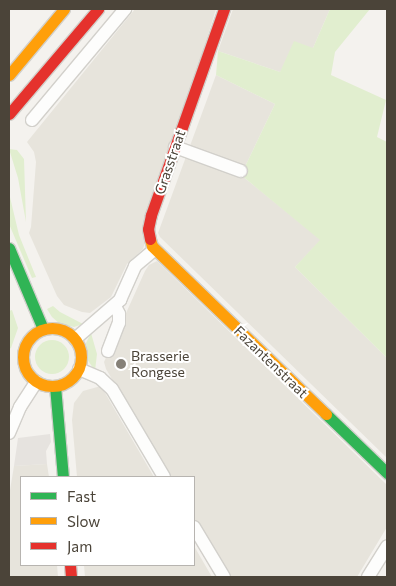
<!DOCTYPE html>
<style>
body{margin:0}
#map{position:relative;width:396px;height:586px;overflow:hidden;background:#f4f2ee;font-family:Commissioner,sans-serif}
div>[style]{position:absolute}
.residential>*{inset:0;background:#e7e4dc}
.green>*{inset:0;background:#e1eecf}
.round{border-radius:50%}
.parking>*{inset:0;background:#e6e3df}
.roads{filter:drop-shadow(1px 0 #d2d0cb) drop-shadow(-1px 0 #d2d0cb) drop-shadow(0 1px #d2d0cb) drop-shadow(0 -1px #d2d0cb)}
.street>*{height:12px;margin:-6px;padding:0 6px;transform-origin:6px;border-radius:6px;background:#fdfdfc}
.fast>*{height:11px;margin:-5.5px;padding:0 5.5px;transform-origin:5.5px;border-radius:5.5px;background:#30b455}
.slow>*{height:11px;margin:-5.5px;padding:0 5.5px;transform-origin:5.5px;border-radius:5.5px;background:#ff9f0a}
.slow>.ring{margin:-5.5px;padding:0;box-sizing:content-box;background:none;border:11px solid #ff9f0a;border-radius:50%}
.jam>*{height:11px;margin:-5.5px;padding:0 5.5px;transform-origin:5.5px;border-radius:5.5px;background:#e5322d}
.dots>*{width:14px;height:14px;translate:-50% -50%;box-sizing:border-box;border:2px solid #fff;border-radius:50%}
span{translate:-50% -50%;white-space:nowrap;text-align:center;line-height:1.15;-webkit-text-stroke:4px #fff;paint-order:stroke}
.street-label{font-size:14px;color:#4b4439}
.poi-label{font-size:14px;color:#4b4439}
.left{translate:0 -50%;text-align:left}
.frame{position:absolute;inset:0;border:10px solid #4b4439;pointer-events:none}
.legend{position:absolute;left:20px;top:476px;width:175px;height:90px;box-sizing:border-box;background:#fff;border:1px solid #b7b4b0;margin:0;padding:6px 9px;list-style:none;font-size:15px;color:#4b4439}
.legend li{display:flex;align-items:center;gap:10px;height:25px}
.legend b{width:25px;border:1px solid #b7b4b0}
</style>
<div id="map">
<div class="residential">
<i style="clip-path:polygon(135px 9px,216px 9px,143px 249px,127px 264px,111px 297px,90px 313px,82px 312px,64px 305px,57px 296px,29px 233px,31px 227px,36px 162px,34px 152px,27px 142px)"></i>
<i style="clip-path:polygon(233px 9px,330px 9px,313px 48px,280px 72px,218px 51px)"></i>
<i style="clip-path:polygon(216px 75px,275px 104px,241px 175px,321px 240px,295px 267px,387px 358px,387px 458px,160px 237px,158px 233px)"></i>
<i style="clip-path:polygon(157px 261px,387px 485px,387px 527px,357px 577px,229px 577px,194px 518px,194px 477px,170px 477px,106px 369px,104px 362px,145px 271px,149px 265px)"></i>
<i style="clip-path:polygon(101px 386px,154px 477px,77px 477px,72px 420px,74px 403px,83px 391px)"></i>
<i style="clip-path:polygon(47px 464px,49px 477px,21px 477px,21px 565px,57px 565px,58px 577px,9px 577px,9px 496px,14px 466px)"></i>
<i style="clip-path:polygon(194px 546px,212px 577px,85px 577px,84px 565px,194px 565px)"></i>
</div>
<div class="green">
<i style="clip-path:polygon(330px 9px,370px 9px,335px 52px,331px 75px,386px 100px,377px 137px,387px 142px,387px 358px,295px 267px,320px 240px,241px 175px,275px 104px,216px 75px,218px 51px,280px 72px,294px 41px,313px 48px)"></i>
<i style="clip-path:polygon(9px 149px,17px 150px,24px 159px,26px 222px,18px 178px)"></i>
<i style="clip-path:polygon(9px 193px,19px 235px,36px 277px,32px 278px,9px 224px)"></i>
<i style="clip-path:polygon(53px 306px,60px 312px,83px 324px,74px 327px,60px 324px,52px 317px,47px 309px)"></i>
<i style="clip-path:polygon(12px 310px,18px 328px,11px 348px,9px 349px,9px 311px)"></i>
<i style="clip-path:polygon(91px 333px,97px 354px,95px 371px,87px 359px,86px 343px)"></i>
<i class="round" style="left:35px;top:340px;width:34px;height:34px"></i>
</div>
<div class="parking">
<i style="clip-path:polygon(50px 434px,51px 442px,46px 451px,47px 464px,14px 466px,18px 438px)"></i>
</div>
<div class="roads">
<div class="street">
<i style="left:32px;top:120px;width:145px;rotate:-50deg"></i>
<i style="left:175px;top:147px;width:70px;rotate:20deg"></i>
<i style="left:75px;top:339px;width:60px;rotate:-40.9deg"></i>
<i style="left:120px;top:300px;width:37px;rotate:-66deg"></i>
<i style="left:135px;top:266px;width:25px;rotate:-40deg"></i>
<i style="left:108px;top:351px;width:30px;rotate:-69deg"></i>
<i style="left:119px;top:323px;width:9px;rotate:-90deg"></i>
<i style="left:119px;top:314px;width:9px;rotate:-117deg"></i>
<i style="left:79px;top:369px;width:23px;rotate:23deg"></i>
<i style="left:100px;top:378px;width:16px;rotate:43deg"></i>
<i style="left:112px;top:389px;width:102px;rotate:59.4deg"></i>
<i style="left:9px;top:433px;width:28px;rotate:-67deg"></i>
<i style="left:20px;top:407px;width:30px;rotate:-57deg"></i>
<i style="left:194px;top:527px;width:58px;rotate:59deg"></i>
<i style="left:368px;top:577px;width:36px;rotate:-58deg"></i>
</div>
<div class="fast">
<i style="left:9px;top:248px;width:88px;rotate:67.2deg"></i>
<i style="left:55px;top:386px;width:91px;rotate:85deg"></i>
<i style="left:326px;top:414px;width:85px;rotate:44deg"></i>
</div>
<div class="slow">
<i style="left:9px;top:75px;width:86px;rotate:-50.2deg"></i>
<i style="left:150px;top:239px;width:7px;rotate:74deg"></i>
<i style="left:152px;top:246px;width:242px;rotate:44deg"></i>
<i class="ring" style="left:23px;top:328px;width:47px;height:47px"></i>
</div>
<div class="jam">
<i style="left:9px;top:114px;width:138px;rotate:-49.7deg"></i>
<i style="left:150px;top:239px;width:10px;rotate:-101deg"></i>
<i style="left:148px;top:229px;width:14px;rotate:-78deg"></i>
<i style="left:151px;top:215px;width:219px;rotate:-70.5deg"></i>
<i style="left:70px;top:565px;width:12px;rotate:85deg"></i>
</div>
</div>
<div class="dots">
<i style="left:121px;top:364px;background:#868178"></i>
</div>
<div class="street-label">
<span style="left:170px;top:162px;rotate:-71deg">Grasstraat</span>
<span style="left:271px;top:362px;rotate:44deg">Fazantenstraat</span>
</div>
<div class="poi-label">
<span class="left" style="left:131px;top:364px">Brasserie<br>Rongese</span>
</div>
<div class="frame"></div>
<ul class="legend">
<li><b style="height:6px;background:#30b455"></b>Fast</li>
<li><b style="height:6px;background:#ff9f0a"></b>Slow</li>
<li><b style="height:6px;background:#e5322d"></b>Jam</li>
</ul>
</div>
